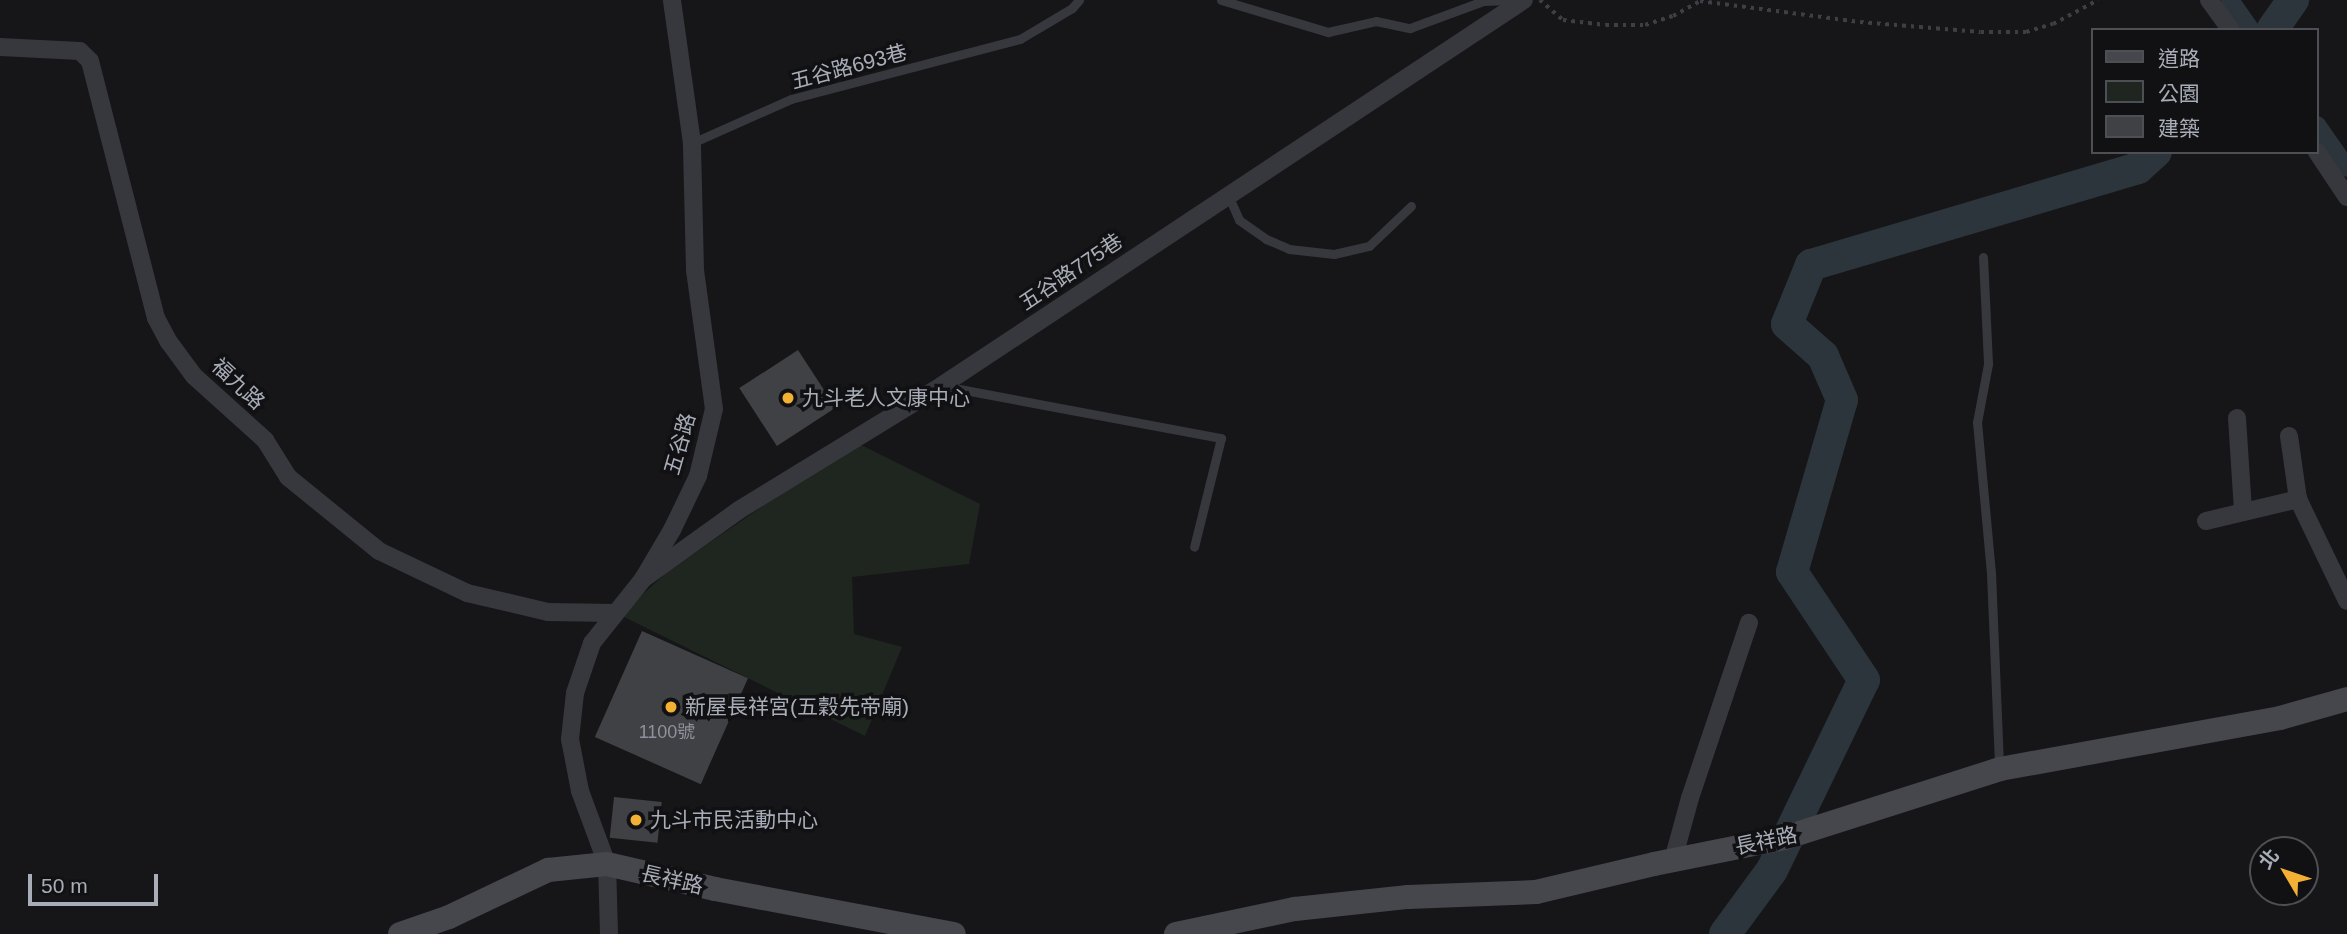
<!DOCTYPE html>
<meta charset="utf-8">
<style>
body{margin:0}
#map{position:relative;width:2347px;height:934px;overflow:hidden;background:#161618;font-family:Arial,"Noto Sans TC",sans-serif}
div>[style]{position:absolute}
.green>*{inset:0;background:#1e261f}
.canal>*{height:18px;margin:-9px;padding:0 9px;transform-origin:9px;border-radius:9px;background:#2c353c}
.river>*{height:32px;margin:-16px;padding:0 16px;transform-origin:16px;border-radius:16px;background:#2c353c}
.building>*{inset:0;background:#404145;transform-origin:0 0}
.path>*{height:3.5px;margin-top:-1.75px;transform-origin:0;background:repeating-linear-gradient(90deg,#3d3f44 0 3.5px,transparent 0 8.5px)}
.lane>*{height:9px;margin:-4.5px;padding:0 4.5px;transform-origin:4.5px;border-radius:4.5px;background:#37383d}
.street>*{height:18px;margin:-9px;padding:0 9px;transform-origin:9px;border-radius:9px;background:#37383d}
.secondary>*{height:24px;margin:-12px;padding:0 12px;transform-origin:12px;border-radius:12px;background:#45474d}
.dots>*{width:19px;height:19px;translate:-50% -50%;box-sizing:border-box;border:4px solid #111113;border-radius:50%}
span{translate:-50% -50%;white-space:nowrap;text-align:center;line-height:1.15;-webkit-text-stroke:7px #111113;paint-order:stroke}
.number-label{font-size:18px;color:#8e929b}
.number-label span{-webkit-text-stroke-width:0}
.street-label{font-size:21px;color:#a8adb8}
.poi-label{font-size:21px;color:#a8adb8}
.left{translate:0 -50%;text-align:left}
.legend{position:absolute;left:2091px;top:28px;width:228px;height:126px;box-sizing:border-box;background:#111113;border:2px solid #4d4f55;margin:0;padding:9px 12px;list-style:none;font-size:21px;color:#a8adb8}
.legend li{display:flex;align-items:center;gap:14px;height:35px}
.legend b{width:35px;border:2px solid #4d4f55}
.north{position:absolute;left:2249px;top:836px;width:70px;height:70px;box-sizing:border-box;background:#111113;border:2px solid #4d4f55;border-radius:50%;rotate:309deg;font-size:19px;font-weight:700;line-height:28px;text-align:center;color:#a8adb8}
.north::after{content:'';display:block;margin:auto;width:24px;height:32px;background:#f2b134;clip-path:polygon(50% 0,100% 100%,50% 72%,0 100%)}
.scale{position:absolute;left:28px;top:874px;width:130px;height:32px;box-sizing:border-box;border:4px solid #a8adb8;border-top:0;padding-left:9px;font-size:21px;line-height:24px;white-space:nowrap;color:#a8adb8;-webkit-text-stroke:5px #111113;paint-order:stroke}
</style>
<div id="map">
<div class="green">
<i style="clip-path:polygon(855px 442px,980px 504px,969px 564px,852px 577px,854px 634px,902px 647px,865px 736px,620px 615px,666px 573px)"></i>
</div>
<div class="canal">
<i style="left:2230px;top:0;width:37px;rotate:55deg"></i>
<i style="left:2317px;top:125px;width:52px;rotate:55.1deg"></i>
</div>
<div class="river">
<i style="left:2272px;top:30px;width:37px;rotate:-55deg"></i>
<i style="left:1725px;top:934px;width:79px;rotate:-53.7deg"></i>
<i style="left:1772px;top:870px;width:211px;rotate:-64.2deg"></i>
<i style="left:1864px;top:680px;width:130px;rotate:-123.7deg"></i>
<i style="left:1792px;top:572px;width:179px;rotate:-73.8deg"></i>
<i style="left:1842px;top:400px;width:48px;rotate:-113.4deg"></i>
<i style="left:1823px;top:356px;width:48px;rotate:-138.4deg"></i>
<i style="left:1787px;top:324px;width:64px;rotate:-67.9deg"></i>
<i style="left:1811px;top:265px;width:341px;rotate:-16.5deg"></i>
<i style="left:2138px;top:168px;width:24px;rotate:-42deg"></i>
</div>
<div class="building">
<i style="left:798px;top:350px;width:69px;height:70px;rotate:57deg"></i>
<i style="left:642px;top:631px;width:116px;height:116px;rotate:24deg"></i>
<i style="left:614px;top:797px;width:48px;height:41px;rotate:6deg"></i>
</div>
<div class="path">
<i style="left:1540px;top:0;width:30px;rotate:41deg"></i>
<i style="left:1563px;top:20px;width:43px;rotate:6.6deg"></i>
<i style="left:1606px;top:25px;width:39px"></i>
<i style="left:1645px;top:25px;width:29px;rotate:-18deg"></i>
<i style="left:1673px;top:16px;width:31px;rotate:-29deg"></i>
<i style="left:1700px;top:1px;width:161px;rotate:7.5deg"></i>
<i style="left:1860px;top:22px;width:121px;rotate:4.7deg"></i>
<i style="left:1981px;top:32px;width:45px"></i>
<i style="left:2026px;top:32px;width:28px;rotate:-17deg"></i>
<i style="left:2053px;top:24px;width:51px;rotate:-28.1deg"></i>
</div>
<div class="lane">
<i style="left:1221px;top:0;width:112px;rotate:16.7deg"></i>
<i style="left:1328px;top:32px;width:49px;rotate:-12.9deg"></i>
<i style="left:1376px;top:21px;width:35px;rotate:12deg"></i>
<i style="left:1410px;top:28px;width:78px;rotate:-20.3deg"></i>
<i style="left:1483px;top:1px;width:36px;rotate:-2deg"></i>
<i style="left:692px;top:143px;width:108px;rotate:-24deg"></i>
<i style="left:791px;top:99px;width:237px;rotate:-14.7deg"></i>
<i style="left:1020px;top:39px;width:61px;rotate:-30.8deg"></i>
<i style="left:1072px;top:8px;width:11px;rotate:-49deg"></i>
<i style="left:1228px;top:195px;width:27px;rotate:66deg"></i>
<i style="left:1239px;top:220px;width:33px;rotate:35deg"></i>
<i style="left:1266px;top:239px;width:25px;rotate:23deg"></i>
<i style="left:1289px;top:249px;width:45px;rotate:6.3deg"></i>
<i style="left:1334px;top:254px;width:36px;rotate:-13deg"></i>
<i style="left:1369px;top:246px;width:58px;rotate:-43.6deg"></i>
<i style="left:1983px;top:257px;width:107px;rotate:87.3deg"></i>
<i style="left:1988px;top:364px;width:59px;rotate:100.7deg"></i>
<i style="left:1977px;top:422px;width:152px;rotate:84.7deg"></i>
<i style="left:1991px;top:573px;width:194px;rotate:87.6deg"></i>
<i style="left:943px;top:386px;width:283px;rotate:10.6deg"></i>
<i style="left:1221px;top:438px;width:112px;rotate:103.9deg"></i>
</div>
<div class="street">
<i style="left:2209px;top:0;width:37px;rotate:54deg"></i>
<i style="left:0;top:47px;width:80px;rotate:2.9deg"></i>
<i style="left:80px;top:51px;width:14px;rotate:45deg"></i>
<i style="left:90px;top:61px;width:265px;rotate:75.6deg"></i>
<i style="left:156px;top:318px;width:27px;rotate:62deg"></i>
<i style="left:169px;top:342px;width:42px;rotate:53.7deg"></i>
<i style="left:194px;top:376px;width:96px;rotate:42deg"></i>
<i style="left:265px;top:440px;width:44px;rotate:58.1deg"></i>
<i style="left:288px;top:477px;width:117px;rotate:39.1deg"></i>
<i style="left:379px;top:551px;width:98px;rotate:25.5deg"></i>
<i style="left:467px;top:593px;width:83px;rotate:13.2deg"></i>
<i style="left:548px;top:612px;width:66px;rotate:0.9deg"></i>
<i style="left:2317px;top:152px;width:54px;rotate:56.3deg"></i>
<i style="left:2237px;top:418px;width:94px;rotate:86.3deg"></i>
<i style="left:2289px;top:436px;width:64px;rotate:81.9deg"></i>
<i style="left:2298px;top:499px;width:113px;rotate:64.3deg"></i>
<i style="left:2206px;top:521px;width:95px;rotate:-13.4deg"></i>
<i style="left:643px;top:579px;width:118px;rotate:-35.7deg"></i>
<i style="left:739px;top:510px;width:237px;rotate:-31.5deg"></i>
<i style="left:941px;top:386px;width:699px;rotate:-33.51deg"></i>
<i style="left:1673px;top:860px;width:64px;rotate:-74.7deg"></i>
<i style="left:1690px;top:798px;width:185px;rotate:-71.4deg"></i>
<i style="left:609px;top:934px;width:70px;rotate:-91.6deg"></i>
<i style="left:607px;top:864px;width:78px;rotate:-110.3deg"></i>
<i style="left:580px;top:791px;width:53px;rotate:-100.9deg"></i>
<i style="left:570px;top:739px;width:46px;rotate:-83.8deg"></i>
<i style="left:575px;top:693px;width:53px;rotate:-71.2deg"></i>
<i style="left:592px;top:643px;width:82px;rotate:-51.4deg"></i>
<i style="left:643px;top:579px;width:57px;rotate:-59.4deg"></i>
<i style="left:672px;top:530px;width:60px;rotate:-64.3deg"></i>
<i style="left:698px;top:476px;width:69px;rotate:-76.6deg"></i>
<i style="left:714px;top:409px;width:140px;rotate:-97.8deg"></i>
<i style="left:695px;top:270px;width:127px;rotate:-91.4deg"></i>
<i style="left:692px;top:143px;width:144px;rotate:-98deg"></i>
</div>
<div class="secondary">
<i style="left:400px;top:934px;width:52px;rotate:-19.1deg"></i>
<i style="left:449px;top:917px;width:110px;rotate:-25.4deg"></i>
<i style="left:548px;top:870px;width:59px;rotate:-5.8deg"></i>
<i style="left:607px;top:864px;width:111px;rotate:13deg"></i>
<i style="left:715px;top:889px;width:243px;rotate:10.7deg"></i>
<i style="left:1176px;top:934px;width:122px;rotate:-11.9deg"></i>
<i style="left:1295px;top:909px;width:114px;rotate:-6.1deg"></i>
<i style="left:1408px;top:897px;width:128px;rotate:-2.2deg"></i>
<i style="left:1536px;top:892px;width:121px;rotate:-13.3deg"></i>
<i style="left:1654px;top:864px;width:133px;rotate:-11.3deg"></i>
<i style="left:1784px;top:838px;width:227px;rotate:-17.7deg"></i>
<i style="left:2000px;top:769px;width:285px;rotate:-10.3deg"></i>
<i style="left:2280px;top:718px;width:70px;rotate:-15.8deg"></i>
</div>
<div class="dots">
<i style="left:788px;top:398px;background:#f2b134"></i>
<i style="left:671px;top:707px;background:#f2b134"></i>
<i style="left:636px;top:820px;background:#f2b134"></i>
</div>
<div class="number-label">
<span style="left:667px;top:732px">1100號</span>
</div>
<div class="street-label">
<span style="left:849px;top:67px;rotate:-15deg">五谷路693巷</span>
<span style="left:1071px;top:272px;rotate:-34deg">五谷路775巷</span>
<span style="left:238px;top:384px;rotate:43deg">福九路</span>
<span style="left:680px;top:444px;rotate:-74deg">五谷路</span>
<span style="left:1766px;top:841px;rotate:-12deg">長祥路</span>
<span style="left:672px;top:880px;rotate:13deg">長祥路</span>
</div>
<div class="poi-label">
<span class="left" style="left:802px;top:398px">九斗老人文康中心</span>
<span class="left" style="left:685px;top:707px">新屋長祥宮(五穀先帝廟)</span>
<span class="left" style="left:650px;top:820px">九斗市民活動中心</span>
</div>
<ul class="legend">
<li><b style="height:9px;background:#45474d"></b>道路</li>
<li><b style="height:19px;background:#1e261f"></b>公園</li>
<li><b style="height:19px;background:#404145"></b>建築</li>
</ul>
<div class="north">北</div>
<div class="scale">50 m</div>
</div>
